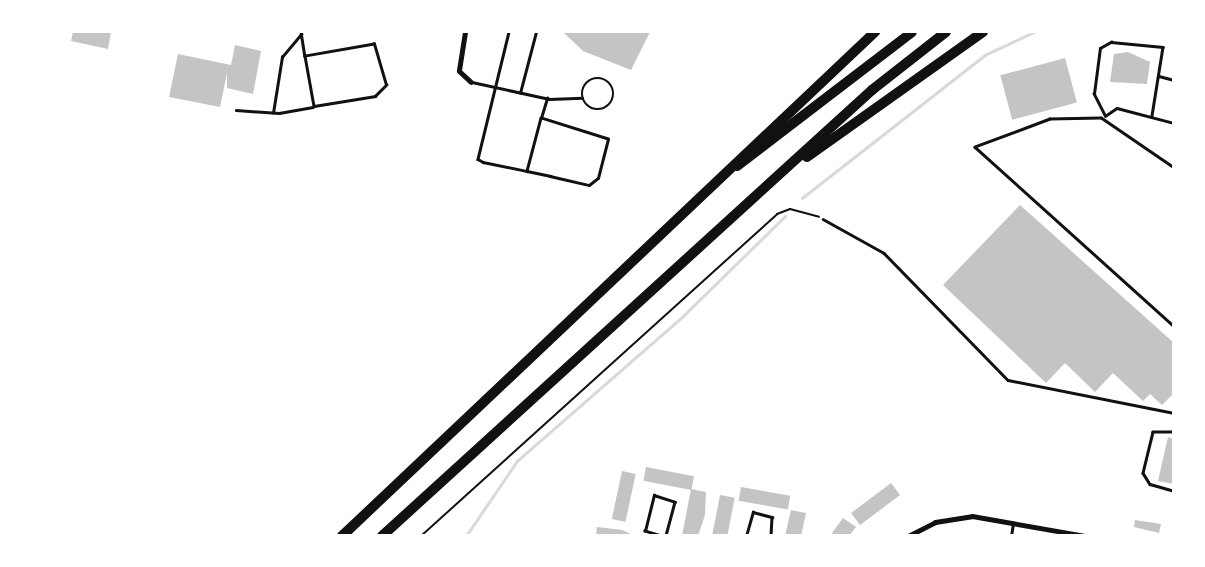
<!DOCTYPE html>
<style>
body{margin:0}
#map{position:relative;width:1205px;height:567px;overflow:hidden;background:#fff;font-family:Jost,sans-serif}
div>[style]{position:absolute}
.stream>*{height:2.5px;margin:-1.25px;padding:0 1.25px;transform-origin:1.25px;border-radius:1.25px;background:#d9d9d9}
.building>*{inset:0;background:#c4c4c4;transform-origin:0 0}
.path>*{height:2px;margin:-1px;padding:0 1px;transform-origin:1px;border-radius:1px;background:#111}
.service>*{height:2.5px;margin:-1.25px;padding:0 1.25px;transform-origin:1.25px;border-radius:1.25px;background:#111}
.service>.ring{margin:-1.25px;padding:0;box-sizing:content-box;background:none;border:2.5px solid #111;border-radius:50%}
.minor>*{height:5px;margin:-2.5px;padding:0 2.5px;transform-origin:2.5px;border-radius:2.5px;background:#111}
.motorway>*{height:10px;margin:-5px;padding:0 5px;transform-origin:5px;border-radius:5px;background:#111}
span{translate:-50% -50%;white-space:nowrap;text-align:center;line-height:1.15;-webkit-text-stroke:5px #fff;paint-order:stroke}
.frame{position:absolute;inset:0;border:33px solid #fff;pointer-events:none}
</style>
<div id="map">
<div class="stream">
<i style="left:802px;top:198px;width:232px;rotate:-38deg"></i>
<i style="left:985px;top:55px;width:54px;rotate:-25.1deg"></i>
<i style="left:466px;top:536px;width:91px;rotate:-55.8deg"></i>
<i style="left:517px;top:461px;width:216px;rotate:-41.1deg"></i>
<i style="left:680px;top:319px;width:147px;rotate:-44.4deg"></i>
</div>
<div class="building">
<i style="clip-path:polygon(73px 32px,111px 32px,108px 49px,71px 41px)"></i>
<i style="clip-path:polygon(563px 32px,650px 32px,631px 70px,583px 51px)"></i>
<i style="clip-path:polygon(235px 45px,261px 51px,253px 94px,227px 88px,227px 73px,220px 107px,169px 97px,178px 54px,231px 65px)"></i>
<i style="clip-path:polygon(1128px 52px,1150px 62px,1147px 84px,1110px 82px,1114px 54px)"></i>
<i style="left:1065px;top:58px;width:46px;height:67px;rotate:75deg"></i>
<i style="clip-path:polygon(1020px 205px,1174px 343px,1174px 393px,1162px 405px,1150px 394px,1143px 401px,1113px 373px,1095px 392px,1065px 363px,1046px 383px,943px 285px)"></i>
<i style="clip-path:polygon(1168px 437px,1174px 439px,1174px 484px,1158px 481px)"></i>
<i style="left:646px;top:467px;width:49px;height:14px;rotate:11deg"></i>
<i style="left:622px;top:471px;width:14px;height:49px;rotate:12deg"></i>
<i style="left:891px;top:483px;width:15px;height:50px;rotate:53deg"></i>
<i style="left:741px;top:487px;width:50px;height:14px;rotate:10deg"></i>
<i style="clip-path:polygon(691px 489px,706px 492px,705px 515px,698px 536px,682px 536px)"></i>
<i style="left:720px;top:495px;width:15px;height:42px;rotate:11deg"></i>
<i style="clip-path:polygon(791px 510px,806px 513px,801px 536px,785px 536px)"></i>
<i style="clip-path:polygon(843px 518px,856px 527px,849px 536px,830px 536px)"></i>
<i style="clip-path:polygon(1135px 520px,1161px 524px,1159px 533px,1134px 527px)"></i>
<i style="clip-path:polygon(597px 527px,622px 530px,635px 536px,596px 536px)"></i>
</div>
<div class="path">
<i style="left:421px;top:536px;width:480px;rotate:-42.1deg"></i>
<i style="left:777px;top:214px;width:14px;rotate:-21deg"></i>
<i style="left:790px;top:209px;width:30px;rotate:15deg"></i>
</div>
<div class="service">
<i style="left:301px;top:32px;width:24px;rotate:81deg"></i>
<i style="left:305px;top:56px;width:51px;rotate:79.8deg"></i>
<i style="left:314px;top:106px;width:62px;rotate:-9.3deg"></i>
<i style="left:375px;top:96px;width:16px;rotate:-45deg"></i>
<i style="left:386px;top:85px;width:43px;rotate:-106.3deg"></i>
<i style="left:374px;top:44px;width:70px;rotate:170.1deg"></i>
<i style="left:509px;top:32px;width:131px;rotate:103.7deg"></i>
<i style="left:478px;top:159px;width:6px;rotate:31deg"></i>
<i style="left:483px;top:162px;width:45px;rotate:11.6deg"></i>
<i style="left:527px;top:171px;width:24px;rotate:12deg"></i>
<i style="left:550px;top:176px;width:40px;rotate:13deg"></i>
<i style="left:589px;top:185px;width:11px;rotate:-38deg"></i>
<i style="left:598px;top:178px;width:40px;rotate:-75.6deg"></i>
<i style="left:608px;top:139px;width:70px;rotate:-162.6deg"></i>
<i style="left:541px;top:118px;width:55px;rotate:104.8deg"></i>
<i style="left:1159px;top:76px;width:16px;rotate:15deg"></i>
<i class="ring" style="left:582px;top:78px;width:29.5px;height:29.5px"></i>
<i style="left:472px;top:82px;width:79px;rotate:12.4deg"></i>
<i style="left:549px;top:99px;width:33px;rotate:-2deg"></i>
<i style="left:520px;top:93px;width:63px;rotate:-75.3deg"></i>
<i style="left:236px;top:110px;width:43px;rotate:4deg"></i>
<i style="left:279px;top:113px;width:34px;rotate:-10deg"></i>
<i style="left:273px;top:113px;width:57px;rotate:-80.9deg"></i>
<i style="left:282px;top:57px;width:30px;rotate:-50deg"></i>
<i style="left:1105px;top:116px;width:25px;rotate:-117deg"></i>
<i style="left:1094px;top:94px;width:46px;rotate:-82.6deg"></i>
<i style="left:1100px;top:48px;width:13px;rotate:-29deg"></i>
<i style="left:1111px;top:42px;width:52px;rotate:5.5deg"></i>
<i style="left:1163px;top:47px;width:70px;rotate:99.1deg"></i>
<i style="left:1105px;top:116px;width:14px;rotate:-34deg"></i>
<i style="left:1117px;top:108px;width:59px;rotate:14.7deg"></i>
<i style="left:541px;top:118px;width:21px;rotate:-73deg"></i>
<i style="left:1174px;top:168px;width:88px;rotate:-145.6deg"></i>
<i style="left:1101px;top:118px;width:51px;rotate:178.9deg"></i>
<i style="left:1050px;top:119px;width:80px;rotate:159.5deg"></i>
<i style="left:975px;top:147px;width:268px;rotate:42deg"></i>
<i style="left:823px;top:219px;width:70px;rotate:29.1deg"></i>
<i style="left:884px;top:253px;width:177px;rotate:45.7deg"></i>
<i style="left:1008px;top:380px;width:169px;rotate:11.2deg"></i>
<i style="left:1174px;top:432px;width:21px;rotate:180deg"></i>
<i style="left:1153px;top:432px;width:42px;rotate:103.7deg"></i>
<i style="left:1143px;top:473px;width:13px;rotate:58deg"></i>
<i style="left:1150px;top:484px;width:25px;rotate:16deg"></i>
<i style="left:661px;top:536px;width:17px;rotate:-163deg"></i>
<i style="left:645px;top:531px;width:37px;rotate:-76deg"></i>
<i style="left:654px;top:495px;width:22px;rotate:18deg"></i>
<i style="left:675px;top:502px;width:35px;rotate:105deg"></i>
<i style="left:746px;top:536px;width:25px;rotate:-74deg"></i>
<i style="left:753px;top:512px;width:20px;rotate:15deg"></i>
<i style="left:772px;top:517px;width:19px;rotate:93deg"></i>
<i style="left:1011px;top:536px;width:12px;rotate:-81deg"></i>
</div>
<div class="minor">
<i style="left:465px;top:32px;width:39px;rotate:99deg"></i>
<i style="left:459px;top:71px;width:16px;rotate:43deg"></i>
<i style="left:908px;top:536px;width:30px;rotate:-27deg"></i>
<i style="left:935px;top:522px;width:37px;rotate:-9deg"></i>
<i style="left:972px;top:516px;width:116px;rotate:10deg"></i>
</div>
<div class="motorway">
<i style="left:807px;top:157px;width:216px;rotate:-35.4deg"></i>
<i style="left:737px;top:166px;width:220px;rotate:-37.4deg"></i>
<i style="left:342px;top:536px;width:734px;rotate:-43.4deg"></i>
<i style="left:382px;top:536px;width:663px;rotate:-42.31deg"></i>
<i style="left:872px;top:90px;width:94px;rotate:-38.1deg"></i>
</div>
<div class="frame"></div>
</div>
